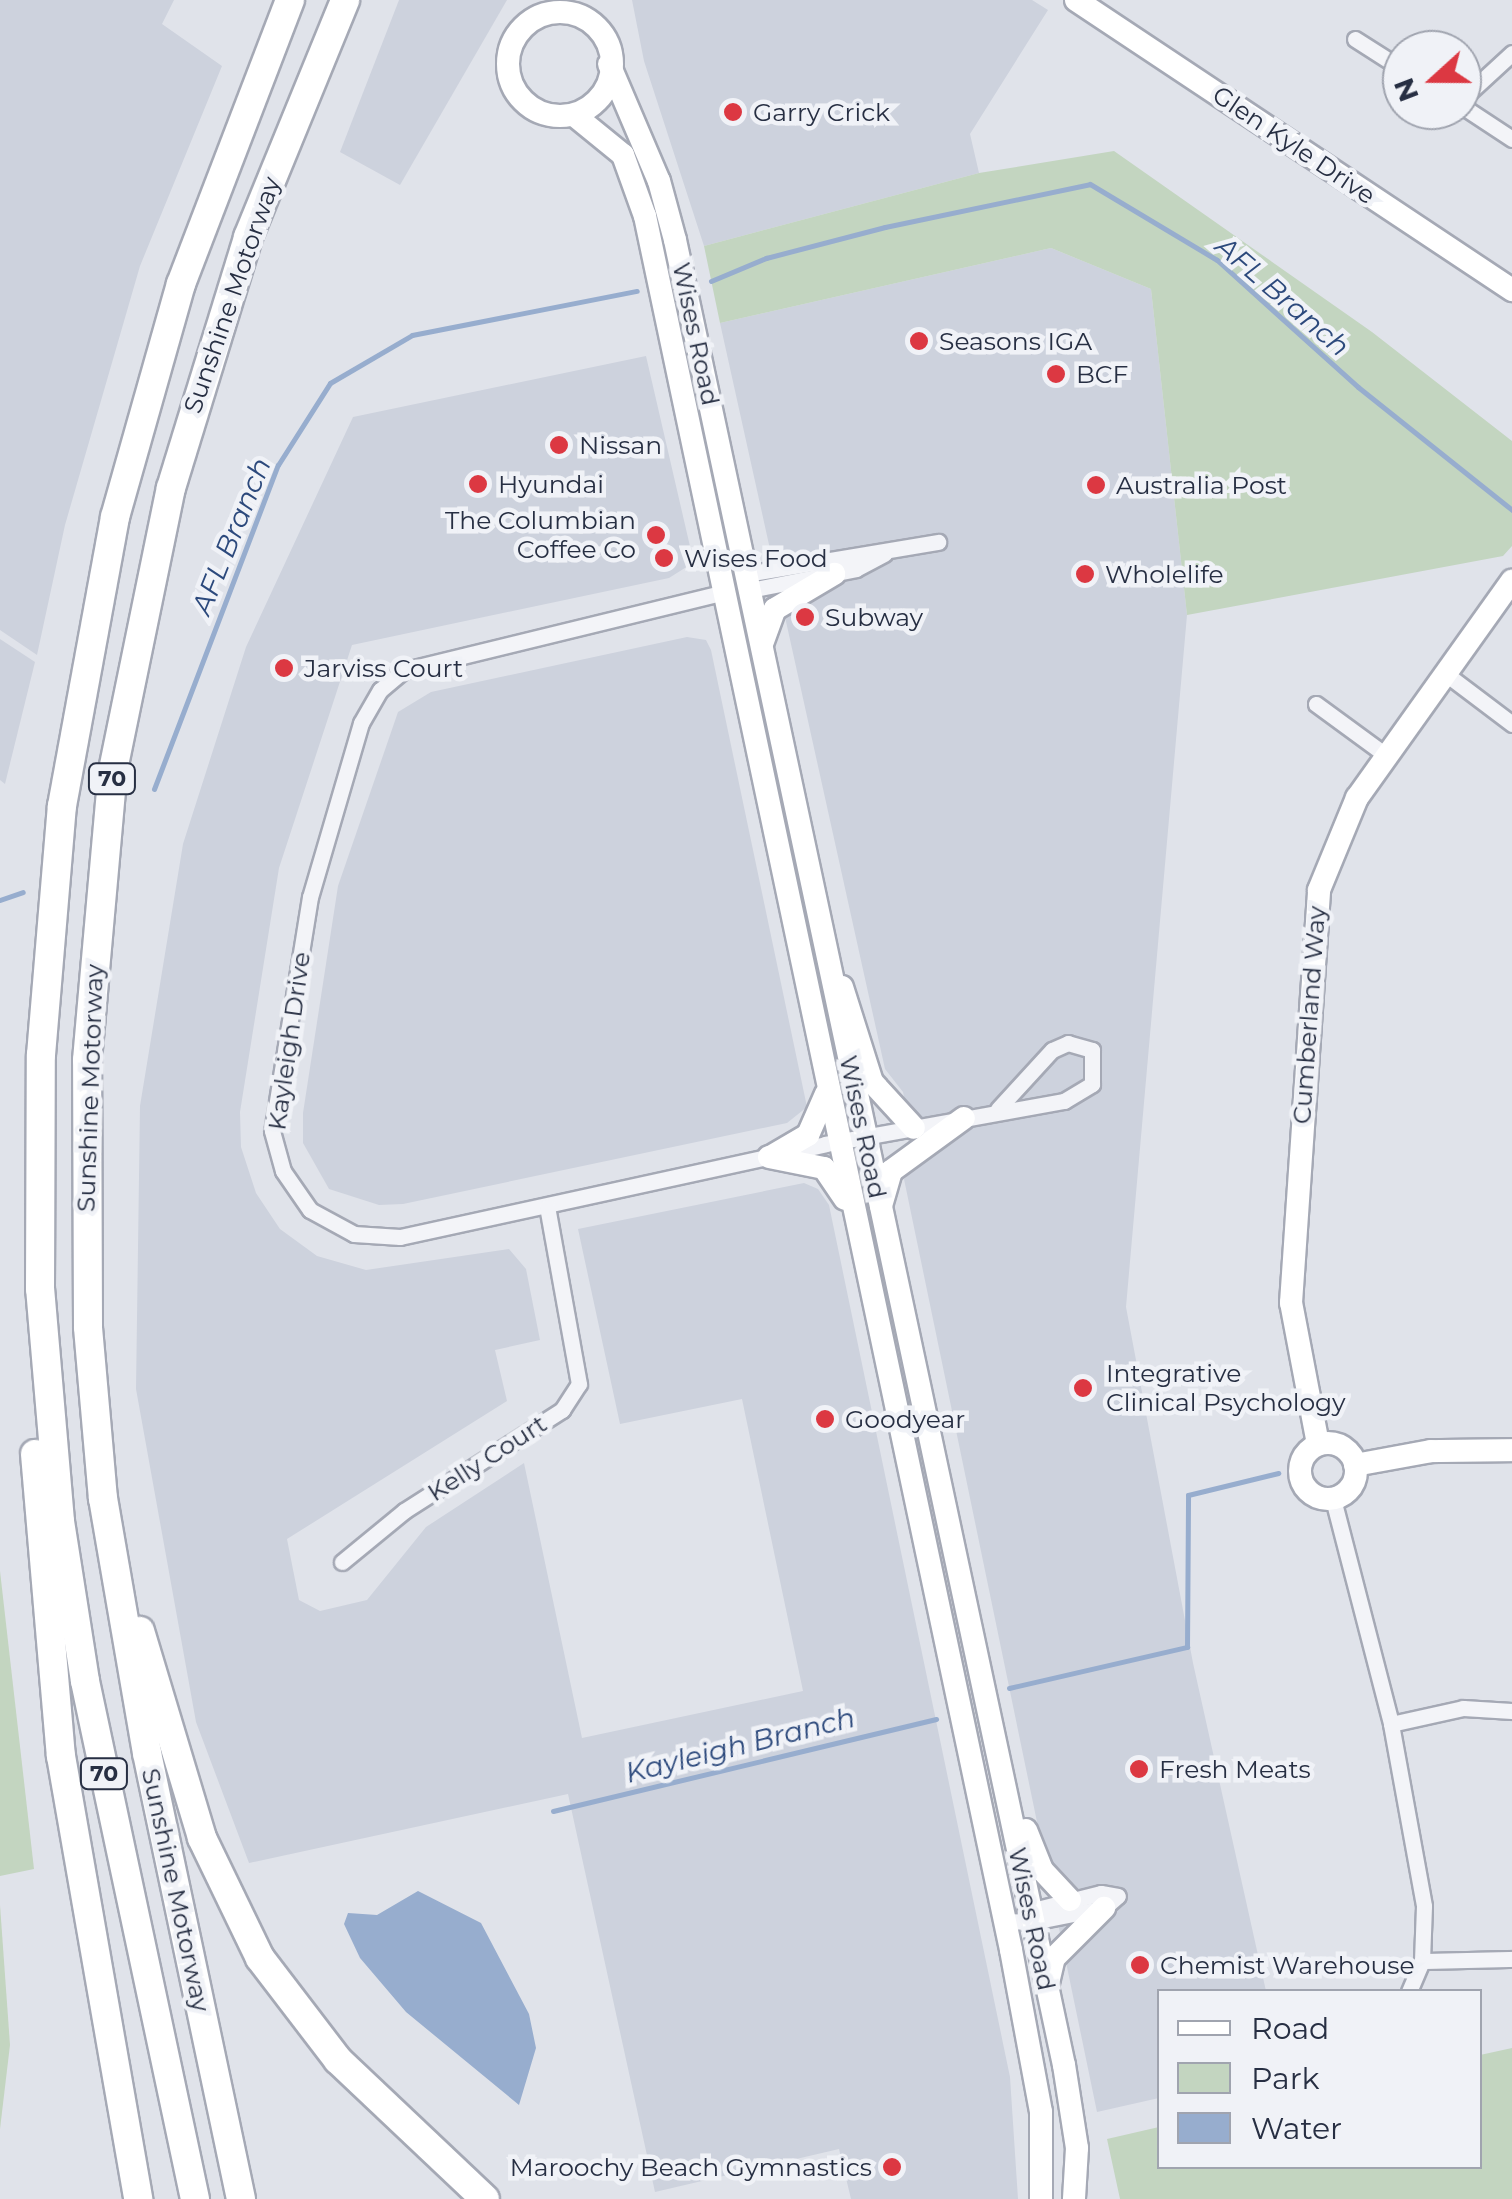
<!DOCTYPE html>
<style>
body{margin:0}
#map{position:relative;width:1512px;height:2199px;overflow:hidden;background:#e0e3ea;font-family:Montserrat,sans-serif}
div>[style]{position:absolute}
.built>*{inset:0;background:#cdd2dd}
.green>*{inset:0;background:#c3d5c0}
.water>*{inset:0;background:#97adce}
.stream>*{height:5px;margin:-2.5px;padding:0 2.5px;transform-origin:2.5px;border-radius:2.5px;background:#97adce}
.roads{filter:drop-shadow(2px 0 #a5a9b5) drop-shadow(-2px 0 #a5a9b5) drop-shadow(0 2px #a5a9b5) drop-shadow(0 -2px #a5a9b5)}
.street>*{height:15px;margin:-7.5px;padding:0 7.5px;transform-origin:7.5px;border-radius:7.5px;background:#f3f4f8}
.secondary>*{height:22px;margin:-11px;padding:0 11px;transform-origin:11px;border-radius:11px;background:#fff}
.secondary>.ring{margin:-11px;padding:0;box-sizing:content-box;background:none;border:22px solid #fff;border-radius:50%}
.highway>*{height:28px;margin:-14px;padding:0 14px;transform-origin:14px;border-radius:14px;background:#fff}
.dots>*{width:28px;height:28px;translate:-50% -50%;box-sizing:border-box;border:5px solid #f0f2f7;border-radius:50%}
span{translate:-50% -50%;white-space:nowrap;text-align:center;line-height:1.15;-webkit-text-stroke:9px #f0f2f7;paint-order:stroke}
.shield-label span{padding:2px 8px;background:#f0f2f7;border:2px solid;border-radius:8px;-webkit-text-stroke-width:0}
.shield-label{font-size:22px;color:#272f43;font-weight:700}
.poi-label{font-size:25px;color:#272f43}
.left{translate:0 -50%;text-align:left}
.right{translate:-100% -50%;text-align:right}
.street-label{font-size:25px;color:#272f43}
.water-label{font-size:28px;color:#2c497c;font-style:italic}
.legend{position:absolute;left:1157px;top:1989px;width:325px;height:180px;box-sizing:border-box;background:#f0f2f7;border:2px solid #a0a4af;margin:0;padding:12px 18px;list-style:none;font-size:30px;color:#272f43}
.legend li{display:flex;align-items:center;gap:20px;height:50px}
.legend b{width:50px;border:2px solid #a0a4af}
.north{position:absolute;left:1382px;top:30px;width:100px;height:100px;box-sizing:border-box;background:#f0f2f7;border:2px solid #a0a4af;border-radius:50%;rotate:249deg;font-size:28px;font-weight:700;line-height:40px;text-align:center;color:#272f43}
.north::after{content:'';display:block;margin:auto;width:35px;height:45px;background:#dc3842;clip-path:polygon(50% 0,100% 100%,50% 72%,0 100%)}
</style>
<div id="map">
<div class="built">
<i style="clip-path:polygon(0 0,174px 0,162px 24px,222px 66px,140px 266px,65px 525px,37px 655px,0 630px)"></i>
<i style="clip-path:polygon(399px 0,507px 0,400px 185px,340px 152px)"></i>
<i style="clip-path:polygon(632px 0,1032px 0,1048px 10px,970px 134px,979px 173px,704px 246px,644px 61px)"></i>
<i style="clip-path:polygon(1051px 248px,1151px 289px,1187px 615px,1126px 1307px,1193px 1663px,1266px 1991px,1160px 1992px,1159px 2098px,1097px 2112px,904px 1179px,918px 1166px,903px 1092px,885px 1069px,720px 323px)"></i>
<i style="clip-path:polygon(646px 356px,692px 555px,688px 566px,669px 578px,352px 645px,279px 868px,240px 1112px,241px 1147px,256px 1193px,280px 1229px,317px 1256px,366px 1270px,509px 1249px,526px 1269px,540px 1340px,495px 1350px,507px 1401px,287px 1539px,299px 1600px,320px 1611px,367px 1600px,426px 1527px,524px 1463px,582px 1738px,803px 1691px,742px 1399px,620px 1424px,578px 1229px,804px 1183px,818px 1189px,829px 1205px,1010px 2077px,1018px 2199px,851px 2199px,839px 2149px,655px 2192px,568px 1794px,249px 1863px,196px 1722px,136px 1389px,140px 1106px,183px 844px,246px 647px,353px 417px)"></i>
<i style="clip-path:polygon(687px 637px,706px 640px,711px 650px,807px 1107px,787px 1123px,403px 1204px,379px 1205px,329px 1189px,303px 1143px,303px 1113px,338px 886px,398px 712px,431px 692px)"></i>
<i style="clip-path:polygon(0 639px,35px 662px,5px 784px,0 780px)"></i>
</div>
<div class="green">
<i style="clip-path:polygon(1114px 151px,1372px 332px,1512px 441px,1512px 546px,1503px 556px,1187px 615px,1151px 289px,1051px 248px,720px 323px,704px 246px,979px 173px)"></i>
<i style="clip-path:polygon(0 1571px,34px 1869px,0 1876px)"></i>
<i style="clip-path:polygon(0 1905px,10px 2045px,0 2129px)"></i>
<i style="clip-path:polygon(1512px 2048px,1512px 2199px,1120px 2199px,1107px 2139px,1159px 2127px,1160px 2166px,1480px 2166px,1480px 2055px)"></i>
</div>
<div class="water">
<i style="clip-path:polygon(418px 1891px,481px 1923px,529px 2014px,536px 2048px,519px 2105px,406px 2012px,360px 1958px,344px 1924px,348px 1913px,377px 1915px)"></i>
</div>
<div class="stream">
<i style="left:711px;top:281px;width:60px;rotate:-22.7deg"></i>
<i style="left:766px;top:258px;width:123px;rotate:-14.6deg"></i>
<i style="left:885px;top:227px;width:209px;rotate:-11.8deg"></i>
<i style="left:1090px;top:184px;width:148px;rotate:30.9deg"></i>
<i style="left:1217px;top:260px;width:190px;rotate:42deg"></i>
<i style="left:1358px;top:387px;width:197px;rotate:38.6deg"></i>
<i style="left:154px;top:789px;width:347px;rotate:-69.1deg"></i>
<i style="left:278px;top:465px;width:97px;rotate:-57.6deg"></i>
<i style="left:330px;top:383px;width:95px;rotate:-30.3deg"></i>
<i style="left:412px;top:335px;width:229px;rotate:-11.1deg"></i>
<i style="left:0;top:900px;width:24px;rotate:-19deg"></i>
<i style="left:1009px;top:1688px;width:183px;rotate:-13deg"></i>
<i style="left:1187px;top:1647px;width:152px;rotate:-89.6deg"></i>
<i style="left:1188px;top:1495px;width:93px;rotate:-13.7deg"></i>
<i style="left:553px;top:1811px;width:394px;rotate:-13.5deg"></i>
</div>
<div class="roads">
<div class="street">
<i style="left:1355px;top:39px;width:56px;rotate:32.6deg"></i>
<i style="left:1462px;top:99px;width:68px;rotate:-42.6deg"></i>
<i style="left:1462px;top:106px;width:60px;rotate:33.4deg"></i>
<i style="left:746px;top:574px;width:195px;rotate:-9.5deg"></i>
<i style="left:750px;top:590px;width:108px;rotate:-11.2deg"></i>
<i style="left:856px;top:569px;width:32px;rotate:-28deg"></i>
<i style="left:721px;top:593px;width:326px;rotate:166.3deg"></i>
<i style="left:404px;top:670px;width:31px;rotate:140deg"></i>
<i style="left:380px;top:690px;width:38px;rotate:120deg"></i>
<i style="left:361px;top:723px;width:181px;rotate:106.3deg"></i>
<i style="left:310px;top:897px;width:237px;rotate:99.2deg"></i>
<i style="left:272px;top:1131px;width:41px;rotate:74.6deg"></i>
<i style="left:283px;top:1171px;width:47px;rotate:55.3deg"></i>
<i style="left:310px;top:1210px;width:50px;rotate:28.6deg"></i>
<i style="left:354px;top:1234px;width:46px;rotate:3.7deg"></i>
<i style="left:400px;top:1237px;width:435px;rotate:-12.3deg"></i>
<i style="left:825px;top:1144px;width:243px;rotate:-10.2deg"></i>
<i style="left:1064px;top:1101px;width:33px;rotate:-31deg"></i>
<i style="left:1092px;top:1084px;width:34px;rotate:-90deg"></i>
<i style="left:1092px;top:1050px;width:25px;rotate:-164deg"></i>
<i style="left:1068px;top:1043px;width:17px;rotate:156deg"></i>
<i style="left:1052px;top:1050px;width:80px;rotate:132.5deg"></i>
<i style="left:1446px;top:674px;width:83px;rotate:37.1deg"></i>
<i style="left:1316px;top:704px;width:88px;rotate:36.2deg"></i>
<i style="left:1333px;top:1499px;width:232px;rotate:75.5deg"></i>
<i style="left:1391px;top:1724px;width:185px;rotate:79.7deg"></i>
<i style="left:1424px;top:1906px;width:55px;rotate:92.1deg"></i>
<i style="left:1422px;top:1961px;width:34px;rotate:113deg"></i>
<i style="left:342px;top:1562px;width:80px;rotate:-39.4deg"></i>
<i style="left:404px;top:1511px;width:188px;rotate:-32.6deg"></i>
<i style="left:562px;top:1410px;width:31px;rotate:-57deg"></i>
<i style="left:579px;top:1384px;width:180px;rotate:-100.2deg"></i>
<i style="left:1391px;top:1724px;width:74px;rotate:-12.5deg"></i>
<i style="left:1463px;top:1708px;width:49px;rotate:3.5deg"></i>
<i style="left:1025px;top:1912px;width:78px;rotate:-14deg"></i>
<i style="left:1101px;top:1893px;width:17px;rotate:10deg"></i>
<i style="left:1005px;top:1921px;width:28px;rotate:2deg"></i>
<i style="left:1033px;top:1922px;width:72px;rotate:-11.2deg"></i>
<i style="left:1104px;top:1908px;width:18px;rotate:-41deg"></i>
<i style="left:1422px;top:1961px;width:90px;rotate:-1.3deg"></i>
</div>
<div class="secondary">
<i style="left:1076px;top:0;width:524px;rotate:33.63deg"></i>
<i class="ring" style="left:508px;top:12px;width:82px;height:82px"></i>
<i style="left:609px;top:64px;width:127px;rotate:66.9deg"></i>
<i style="left:659px;top:181px;width:61px;rotate:74.8deg"></i>
<i style="left:675px;top:240px;width:1866px;rotate:77.97deg"></i>
<i style="left:1064px;top:2065px;width:84px;rotate:81.1deg"></i>
<i style="left:1077px;top:2148px;width:51px;rotate:93.4deg"></i>
<i style="left:574px;top:115px;width:63px;rotate:39.2deg"></i>
<i style="left:623px;top:155px;width:65px;rotate:70.2deg"></i>
<i style="left:645px;top:216px;width:1772px;rotate:78.08deg"></i>
<i style="left:1011px;top:1950px;width:165px;rotate:79.5deg"></i>
<i style="left:1041px;top:2112px;width:87px;rotate:90deg"></i>
<i style="left:762px;top:644px;width:37px;rotate:-70deg"></i>
<i style="left:775px;top:609px;width:69px;rotate:-30.7deg"></i>
<i style="left:842px;top:987px;width:100px;rotate:72.5deg"></i>
<i style="left:872px;top:1082px;width:62px;rotate:47.6deg"></i>
<i style="left:772px;top:1156px;width:42px;rotate:-30.3deg"></i>
<i style="left:808px;top:1135px;width:45px;rotate:-66.3deg"></i>
<i style="left:769px;top:1157px;width:56px;rotate:11.3deg"></i>
<i style="left:824px;top:1168px;width:37px;rotate:56deg"></i>
<i style="left:881px;top:1206px;width:36px;rotate:-74deg"></i>
<i style="left:891px;top:1171px;width:90px;rotate:-36deg"></i>
<i class="ring" style="left:1300px;top:1443px;width:34px;height:34px"></i>
<i style="left:1318px;top:1444px;width:144px;rotate:-100.8deg"></i>
<i style="left:1291px;top:1303px;width:414px;rotate:-86.1deg"></i>
<i style="left:1319px;top:890px;width:100px;rotate:-67.6deg"></i>
<i style="left:1357px;top:798px;width:267px;rotate:-54.5deg"></i>
<i style="left:1355px;top:1465px;width:77px;rotate:-10.4deg"></i>
<i style="left:1431px;top:1451px;width:81px;rotate:-0.7deg"></i>
<i style="left:1026px;top:1830px;width:43px;rotate:68.2deg"></i>
<i style="left:1042px;top:1870px;width:41px;rotate:47deg"></i>
<i style="left:1048px;top:1983px;width:26px;rotate:-77deg"></i>
<i style="left:1054px;top:1958px;width:71px;rotate:-45deg"></i>
</div>
<div class="highway">
<i style="left:35px;top:1454px;width:303px;rotate:85.1deg"></i>
<i style="left:61px;top:1756px;width:450px;rotate:80.1deg"></i>
<i style="left:140px;top:1631px;width:216px;rotate:73.3deg"></i>
<i style="left:202px;top:1838px;width:133px;rotate:64.2deg"></i>
<i style="left:260px;top:1958px;width:128px;rotate:52.6deg"></i>
<i style="left:338px;top:2060px;width:202px;rotate:43.4deg"></i>
<i style="left:195px;top:2199px;width:530px;rotate:-101.99deg"></i>
<i style="left:85px;top:1681px;width:162px;rotate:-98.9deg"></i>
<i style="left:60px;top:1521px;width:233px;rotate:-94.9deg"></i>
<i style="left:40px;top:1289px;width:234px;rotate:-89.8deg"></i>
<i style="left:41px;top:1055px;width:250px;rotate:-85.2deg"></i>
<i style="left:62px;top:806px;width:294px;rotate:-79.6deg"></i>
<i style="left:115px;top:517px;width:242px;rotate:-74.2deg"></i>
<i style="left:181px;top:284px;width:304px;rotate:-69deg"></i>
<i style="left:241px;top:2199px;width:456px;rotate:-101.9deg"></i>
<i style="left:147px;top:1753px;width:258px;rotate:-99.8deg"></i>
<i style="left:103px;top:1499px;width:173px;rotate:-95deg"></i>
<i style="left:88px;top:1327px;width:267px;rotate:-90.2deg"></i>
<i style="left:87px;top:1060px;width:291px;rotate:-84.9deg"></i>
<i style="left:113px;top:770px;width:288px;rotate:-78.4deg"></i>
<i style="left:171px;top:488px;width:263px;rotate:-72.9deg"></i>
<i style="left:248px;top:237px;width:256px;rotate:-67.7deg"></i>
</div>
</div>
<div class="dots">
<i style="left:733px;top:112px;background:#dc3842"></i>
<i style="left:919px;top:341px;background:#dc3842"></i>
<i style="left:1056px;top:374px;background:#dc3842"></i>
<i style="left:559px;top:445px;background:#dc3842"></i>
<i style="left:478px;top:484px;background:#dc3842"></i>
<i style="left:1096px;top:485px;background:#dc3842"></i>
<i style="left:656px;top:535px;background:#dc3842"></i>
<i style="left:664px;top:558px;background:#dc3842"></i>
<i style="left:1085px;top:574px;background:#dc3842"></i>
<i style="left:805px;top:617px;background:#dc3842"></i>
<i style="left:284px;top:668px;background:#dc3842"></i>
<i style="left:1083px;top:1388px;background:#dc3842"></i>
<i style="left:825px;top:1419px;background:#dc3842"></i>
<i style="left:1139px;top:1769px;background:#dc3842"></i>
<i style="left:1140px;top:1965px;background:#dc3842"></i>
<i style="left:892px;top:2167px;background:#dc3842"></i>
</div>
<div class="shield-label">
<span style="left:112px;top:779px">70</span>
<span style="left:104px;top:1774px">70</span>
</div>
<div class="poi-label">
<span class="left" style="left:753px;top:112px">Garry Crick</span>
<span class="left" style="left:939px;top:341px">Seasons IGA</span>
<span class="left" style="left:1076px;top:374px">BCF</span>
<span class="left" style="left:579px;top:445px">Nissan</span>
<span class="left" style="left:498px;top:484px">Hyundai</span>
<span class="left" style="left:1116px;top:485px">Australia Post</span>
<span class="right" style="left:636px;top:535px">The Columbian<br>Coffee Co</span>
<span class="left" style="left:684px;top:558px">Wises Food</span>
<span class="left" style="left:1105px;top:574px">Wholelife</span>
<span class="left" style="left:825px;top:617px">Subway</span>
<span class="left" style="left:304px;top:668px">Jarviss Court</span>
<span class="left" style="left:1106px;top:1388px">Integrative<br>Clinical Psychology</span>
<span class="left" style="left:845px;top:1419px">Goodyear</span>
<span class="left" style="left:1159px;top:1769px">Fresh Meats</span>
<span class="left" style="left:1160px;top:1965px">Chemist Warehouse</span>
<span class="right" style="left:872px;top:2167px">Maroochy Beach Gymnastics</span>
</div>
<div class="street-label">
<span style="left:1294px;top:145px;rotate:34deg">Glen Kyle Drive</span>
<span style="left:232px;top:295px;rotate:-71deg">Sunshine Motorway</span>
<span style="left:696px;top:334px;rotate:78deg">Wises Road</span>
<span style="left:1309px;top:1015px;rotate:-86deg">Cumberland Way</span>
<span style="left:289px;top:1041px;rotate:-82deg">Kayleigh Drive</span>
<span style="left:90px;top:1088px;rotate:-88deg">Sunshine Motorway</span>
<span style="left:863px;top:1127px;rotate:78deg">Wises Road</span>
<span style="left:487px;top:1458px;rotate:-33deg">Kelly Court</span>
<span style="left:176px;top:1890px;rotate:78deg">Sunshine Motorway</span>
<span style="left:1032px;top:1919px;rotate:78deg">Wises Road</span>
</div>
<div class="water-label">
<span style="left:1283px;top:296px;rotate:41deg">AFL Branch</span>
<span style="left:231px;top:536px;rotate:-68deg">AFL Branch</span>
<span style="left:740px;top:1745px;rotate:-14deg">Kayleigh Branch</span>
</div>
<ul class="legend">
<li><b style="height:12px;background:#fff"></b>Road</li>
<li><b style="height:28px;background:#c3d5c0"></b>Park</li>
<li><b style="height:28px;background:#97adce"></b>Water</li>
</ul>
<div class="north">N</div>
</div>
